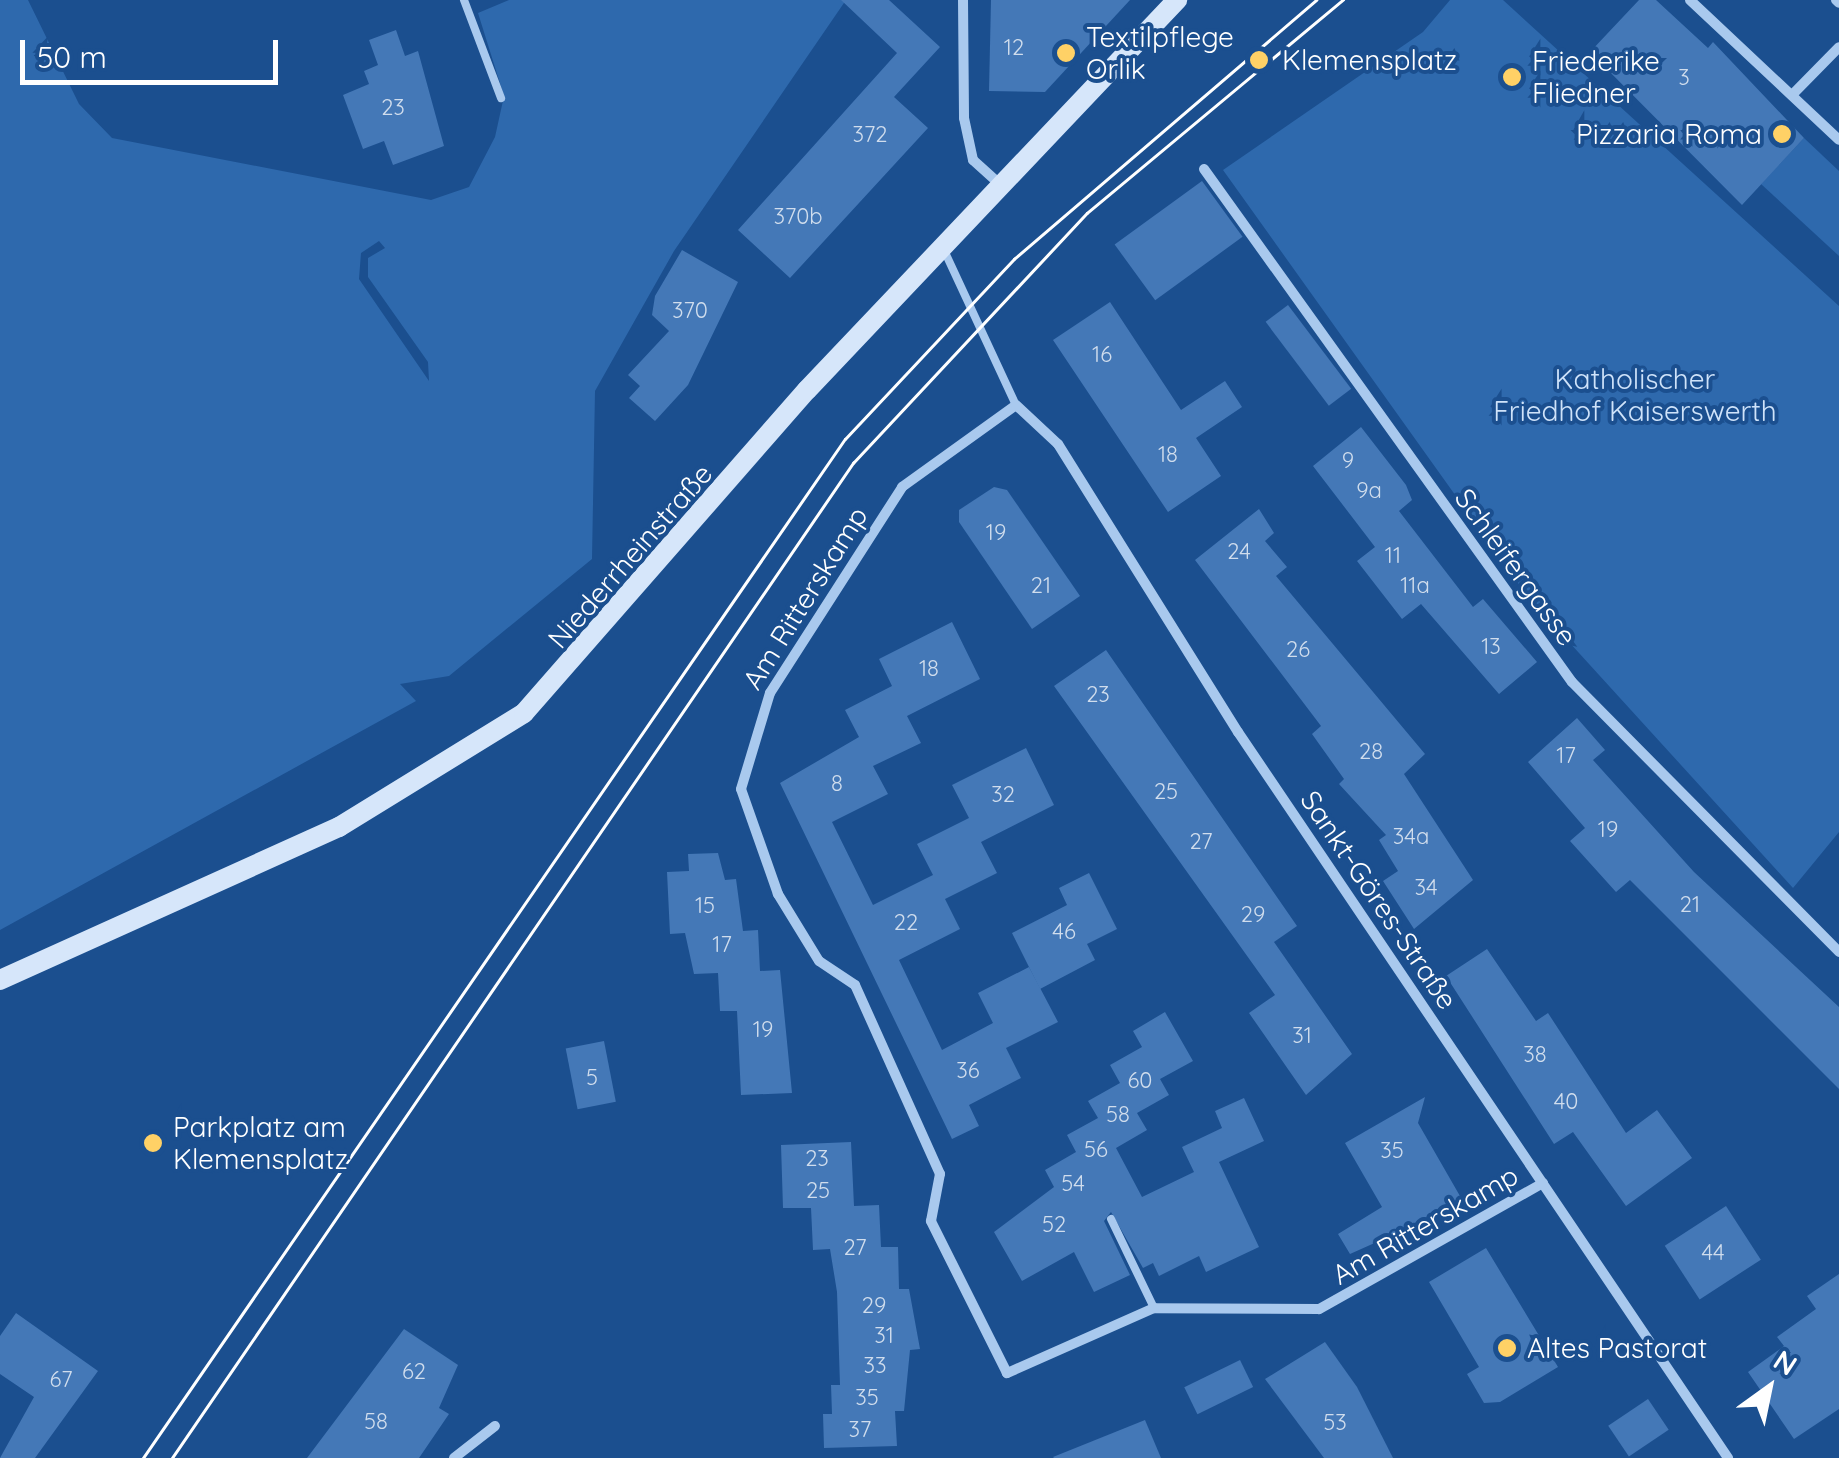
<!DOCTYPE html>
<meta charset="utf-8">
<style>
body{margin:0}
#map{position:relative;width:1839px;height:1458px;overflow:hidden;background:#1b4f8f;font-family:Quicksand,sans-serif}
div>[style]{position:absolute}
.green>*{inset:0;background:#2e69ad}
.building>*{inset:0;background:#4478b7;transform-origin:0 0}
.lane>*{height:8px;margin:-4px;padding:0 4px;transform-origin:4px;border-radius:4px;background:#a9c9ee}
.street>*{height:10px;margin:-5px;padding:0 5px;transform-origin:5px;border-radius:5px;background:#a9c9ee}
.secondary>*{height:20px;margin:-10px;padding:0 10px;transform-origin:10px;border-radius:10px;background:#d6e6fa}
.tram>*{height:2.5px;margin:-1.25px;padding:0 1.25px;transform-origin:1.25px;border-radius:1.25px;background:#fff}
.dots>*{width:28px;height:28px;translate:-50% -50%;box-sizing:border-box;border:5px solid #1b4f8f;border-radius:50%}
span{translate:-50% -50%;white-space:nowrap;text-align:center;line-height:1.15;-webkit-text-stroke:8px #1b4f8f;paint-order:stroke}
.number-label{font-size:22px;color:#d0dded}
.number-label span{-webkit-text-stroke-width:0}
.poi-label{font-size:28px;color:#fff}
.left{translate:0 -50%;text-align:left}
.right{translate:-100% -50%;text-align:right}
.park-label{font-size:28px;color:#cfe3fa}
.street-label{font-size:28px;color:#fff}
.north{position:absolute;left:1719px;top:1338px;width:100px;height:100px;-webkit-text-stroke:8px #1b4f8f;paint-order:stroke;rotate:33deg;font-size:28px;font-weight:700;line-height:40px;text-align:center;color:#fff}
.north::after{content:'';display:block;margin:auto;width:35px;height:45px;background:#fff;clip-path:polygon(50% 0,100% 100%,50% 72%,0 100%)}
.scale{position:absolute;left:20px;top:40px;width:258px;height:45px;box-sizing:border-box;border:5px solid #fff;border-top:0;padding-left:12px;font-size:30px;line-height:35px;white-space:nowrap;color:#fff;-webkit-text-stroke:8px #1b4f8f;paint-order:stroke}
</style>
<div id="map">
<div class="green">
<i style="clip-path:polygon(evenodd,0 0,28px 0,79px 104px,112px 138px,431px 200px,469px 187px,495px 137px,504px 96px,478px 13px,509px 0,846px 0,674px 251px,595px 391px,592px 559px,449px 676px,400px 684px,416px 701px,0 930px,0 0,379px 241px,385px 248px,368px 258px,368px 277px,428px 362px,429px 381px,359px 279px,361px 253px,379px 241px)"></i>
<i style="clip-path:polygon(1450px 0,1503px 0,1839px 306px,1839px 832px,1793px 888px,1528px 597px,1223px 170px,1423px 32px)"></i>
<i style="clip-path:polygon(1804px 138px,1839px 171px,1839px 256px,1761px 184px)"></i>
</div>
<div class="building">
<i style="clip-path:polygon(841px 0,889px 0,940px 47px,894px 97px,928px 128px,790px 278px,738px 230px,897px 53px)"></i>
<i style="clip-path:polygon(991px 0,1130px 0,1045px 92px,989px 91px)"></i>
<i style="clip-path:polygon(1639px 0,1656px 0,1708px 48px,1713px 42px,1804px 138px,1742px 205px,1590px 52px)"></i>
<i style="clip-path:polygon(396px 30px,405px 56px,418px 51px,444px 146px,393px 165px,384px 141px,363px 149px,343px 95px,369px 84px,364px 71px,378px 65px,369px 40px)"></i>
<i style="left:1202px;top:181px;width:69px;height:108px;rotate:54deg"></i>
<i style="clip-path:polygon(682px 250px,738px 282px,688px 385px,655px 421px,629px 398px,640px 386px,628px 375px,669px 331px,652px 315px,655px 296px)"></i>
<i style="clip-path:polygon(1110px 302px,1181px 410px,1225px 381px,1242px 407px,1196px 438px,1221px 476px,1168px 512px,1053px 340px)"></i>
<i style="left:1288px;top:305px;width:105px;height:28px;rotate:53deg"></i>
<i style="clip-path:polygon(1361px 427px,1406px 485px,1412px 500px,1399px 511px,1473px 607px,1483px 599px,1537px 662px,1499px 694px,1421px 604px,1402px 619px,1357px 561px,1375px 547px,1313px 466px)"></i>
<i style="clip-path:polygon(994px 487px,1007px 490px,1080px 596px,1032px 629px,959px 522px,959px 510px)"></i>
<i style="clip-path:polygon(1259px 509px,1274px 533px,1265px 541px,1287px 567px,1276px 576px,1425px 754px,1404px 774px,1473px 880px,1414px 929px,1383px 881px,1398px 871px,1379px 840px,1386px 835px,1339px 784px,1344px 779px,1312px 734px,1321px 726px,1195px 560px)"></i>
<i style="clip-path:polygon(952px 622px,980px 679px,907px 716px,921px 743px,873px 766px,888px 794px,832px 822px,873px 905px,933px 875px,917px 844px,969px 818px,952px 785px,1026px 748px,1054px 805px,981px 842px,997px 873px,945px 899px,960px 929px,899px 960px,942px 1050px,993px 1023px,978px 993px,1029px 967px,1058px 1022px,1006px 1048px,1021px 1078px,969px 1105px,979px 1126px,952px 1139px,780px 783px,859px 737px,845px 710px,892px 686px,879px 659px)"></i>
<i style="clip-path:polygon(1106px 650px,1297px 926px,1274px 942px,1352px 1054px,1306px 1095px,1249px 1013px,1275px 995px,1054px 686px)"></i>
<i style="clip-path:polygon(1577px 718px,1605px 750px,1593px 760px,1694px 872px,1839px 1007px,1839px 1089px,1630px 880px,1616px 892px,1570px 841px,1585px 828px,1528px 762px)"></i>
<i style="clip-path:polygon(718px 853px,725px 880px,736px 879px,743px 931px,758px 930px,760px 971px,780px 970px,792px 1093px,741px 1095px,737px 1011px,720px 1011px,718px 973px,694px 974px,685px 933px,670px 934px,667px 872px,689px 871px,688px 854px)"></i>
<i style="clip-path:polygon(1089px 873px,1117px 929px,1087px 944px,1095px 960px,1040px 989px,1012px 933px,1067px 905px,1059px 888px)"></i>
<i style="clip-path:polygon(1487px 949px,1536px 1021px,1548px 1013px,1626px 1133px,1657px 1110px,1692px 1158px,1626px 1206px,1573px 1132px,1554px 1144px,1446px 976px)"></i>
<i style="clip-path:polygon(1165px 1012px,1193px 1061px,1160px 1079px,1169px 1095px,1137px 1113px,1147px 1130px,1116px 1148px,1142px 1197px,1194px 1172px,1182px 1147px,1222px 1128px,1215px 1111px,1244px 1098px,1264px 1141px,1219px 1162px,1259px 1247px,1206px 1272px,1199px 1256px,1159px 1276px,1153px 1263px,1143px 1268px,1111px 1212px,1104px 1221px,1130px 1275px,1094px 1292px,1074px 1252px,1022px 1281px,994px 1232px,1054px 1187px,1045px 1170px,1076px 1152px,1067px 1135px,1098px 1118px,1088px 1101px,1120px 1083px,1110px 1065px,1142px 1047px,1133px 1031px)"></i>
<i style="left:604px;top:1041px;width:62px;height:39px;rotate:79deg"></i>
<i style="clip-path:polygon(1425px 1097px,1418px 1123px,1464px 1203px,1350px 1254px,1338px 1234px,1382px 1207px,1345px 1143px)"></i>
<i style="clip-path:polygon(851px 1142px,854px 1206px,879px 1205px,881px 1247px,898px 1247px,899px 1289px,909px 1289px,920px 1349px,910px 1350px,904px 1411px,895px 1411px,897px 1446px,824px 1448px,823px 1414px,832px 1414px,831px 1385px,840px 1385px,837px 1292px,830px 1249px,813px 1250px,811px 1208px,783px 1208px,781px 1145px)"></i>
<i style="left:1726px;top:1206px;width:64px;height:73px;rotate:57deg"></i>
<i style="clip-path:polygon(1486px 1248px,1558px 1367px,1500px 1402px,1484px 1403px,1467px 1374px,1479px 1367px,1429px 1282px)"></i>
<i style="clip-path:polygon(1839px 1274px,1839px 1409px,1794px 1439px,1748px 1372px,1784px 1346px,1777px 1337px,1816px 1309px,1807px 1296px)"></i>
<i style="clip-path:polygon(16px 1313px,98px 1371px,35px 1458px,0 1458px,34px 1397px,0 1374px,0 1336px)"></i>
<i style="clip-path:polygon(404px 1329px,458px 1365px,439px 1408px,449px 1414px,419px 1458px,307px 1458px)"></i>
<i style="clip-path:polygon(1325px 1342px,1357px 1387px,1393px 1458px,1324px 1458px,1265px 1379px)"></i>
<i style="left:1240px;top:1360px;width:30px;height:62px;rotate:64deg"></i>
<i style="left:1648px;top:1399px;width:37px;height:48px;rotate:56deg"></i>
<i style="clip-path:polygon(1145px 1420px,1161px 1458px,1054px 1458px,1053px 1457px)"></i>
</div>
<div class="lane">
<i style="left:464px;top:0;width:105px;rotate:69.3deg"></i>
<i style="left:943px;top:248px;width:173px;rotate:65.1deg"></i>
<i style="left:1111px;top:1219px;width:99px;rotate:64.2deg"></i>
</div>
<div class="street">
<i style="left:963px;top:0;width:118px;rotate:89.5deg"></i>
<i style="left:964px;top:118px;width:43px;rotate:77.9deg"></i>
<i style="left:973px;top:160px;width:38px;rotate:42deg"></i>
<i style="left:1690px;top:0;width:204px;rotate:43.2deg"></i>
<i style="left:1836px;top:0;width:4px;rotate:45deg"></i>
<i style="left:1792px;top:95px;width:67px;rotate:-45.6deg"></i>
<i style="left:1204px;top:169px;width:631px;rotate:54.35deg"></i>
<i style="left:1572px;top:682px;width:380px;rotate:45.3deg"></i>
<i style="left:1543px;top:1183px;width:257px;rotate:150.6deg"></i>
<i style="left:1319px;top:1309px;width:165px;rotate:-179.7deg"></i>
<i style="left:1154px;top:1308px;width:161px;rotate:156.1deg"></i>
<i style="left:1007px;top:1373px;width:170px;rotate:-116.6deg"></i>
<i style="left:931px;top:1221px;width:48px;rotate:-79.2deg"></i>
<i style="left:940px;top:1174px;width:207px;rotate:-114.2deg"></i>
<i style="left:855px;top:985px;width:43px;rotate:-146.3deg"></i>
<i style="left:819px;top:961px;width:79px;rotate:-121.5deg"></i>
<i style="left:778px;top:894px;width:111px;rotate:-109.4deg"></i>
<i style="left:741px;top:789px;width:100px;rotate:-73.2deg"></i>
<i style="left:770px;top:693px;width:245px;rotate:-57.3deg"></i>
<i style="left:902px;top:487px;width:140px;rotate:-35.7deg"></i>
<i style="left:1016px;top:405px;width:57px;rotate:42.9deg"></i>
<i style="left:1058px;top:444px;width:340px;rotate:58deg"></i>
<i style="left:1238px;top:732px;width:876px;rotate:55.98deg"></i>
<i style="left:454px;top:1458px;width:52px;rotate:-38deg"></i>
</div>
<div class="secondary">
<i style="left:0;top:980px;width:372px;rotate:-24.3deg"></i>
<i style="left:339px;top:827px;width:217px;rotate:-31.6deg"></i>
<i style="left:524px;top:713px;width:429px;rotate:-48.8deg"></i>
<i style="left:807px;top:390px;width:538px;rotate:-46.51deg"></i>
</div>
<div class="tram">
<i style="left:143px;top:1458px;width:1237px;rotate:-55.44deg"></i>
<i style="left:845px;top:439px;width:247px;rotate:-46.8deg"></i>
<i style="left:1014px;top:259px;width:398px;rotate:-40.6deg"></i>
<i style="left:172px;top:1458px;width:1206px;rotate:-55.61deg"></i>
<i style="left:853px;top:463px;width:342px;rotate:-46.9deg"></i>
<i style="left:1087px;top:213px;width:333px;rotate:-39.8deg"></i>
</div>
<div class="dots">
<i style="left:1066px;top:53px;background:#ffd166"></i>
<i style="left:1259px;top:60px;background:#ffd166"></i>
<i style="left:1512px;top:77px;background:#ffd166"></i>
<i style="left:1782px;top:134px;background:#ffd166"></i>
<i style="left:153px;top:1143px;background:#ffd166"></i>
<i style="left:1507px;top:1348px;background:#ffd166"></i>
</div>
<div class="number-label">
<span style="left:1014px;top:48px">12</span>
<span style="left:1684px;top:78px">3</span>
<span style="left:393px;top:108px">23</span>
<span style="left:870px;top:135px">372</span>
<span style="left:798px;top:217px">370b</span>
<span style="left:690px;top:311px">370</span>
<span style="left:1102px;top:355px">16</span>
<span style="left:1168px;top:455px">18</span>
<span style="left:1348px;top:461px">9</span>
<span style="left:1369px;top:491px">9a</span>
<span style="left:996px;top:533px">19</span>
<span style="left:1239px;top:552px">24</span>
<span style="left:1393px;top:556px">11</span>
<span style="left:1041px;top:586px">21</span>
<span style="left:1415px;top:586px">11a</span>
<span style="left:1491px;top:647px">13</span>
<span style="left:1298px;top:650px">26</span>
<span style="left:929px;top:669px">18</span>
<span style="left:1098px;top:695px">23</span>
<span style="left:1371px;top:752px">28</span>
<span style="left:1566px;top:756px">17</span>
<span style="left:837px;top:784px">8</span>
<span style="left:1166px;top:792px">25</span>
<span style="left:1003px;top:795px">32</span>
<span style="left:1608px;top:830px">19</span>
<span style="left:1411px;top:837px">34a</span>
<span style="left:1201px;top:842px">27</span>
<span style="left:1426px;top:888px">34</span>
<span style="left:1690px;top:905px">21</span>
<span style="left:705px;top:906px">15</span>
<span style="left:1253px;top:915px">29</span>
<span style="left:906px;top:923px">22</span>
<span style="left:1064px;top:932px">46</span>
<span style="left:722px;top:945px">17</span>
<span style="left:763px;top:1030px">19</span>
<span style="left:1302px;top:1036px">31</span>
<span style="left:1535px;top:1055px">38</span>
<span style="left:968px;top:1071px">36</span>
<span style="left:592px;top:1078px">5</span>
<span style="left:1140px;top:1081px">60</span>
<span style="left:1566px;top:1102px">40</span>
<span style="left:1118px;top:1115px">58</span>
<span style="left:1096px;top:1150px">56</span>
<span style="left:1392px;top:1151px">35</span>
<span style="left:817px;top:1159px">23</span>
<span style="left:1073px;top:1184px">54</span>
<span style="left:818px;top:1191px">25</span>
<span style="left:1054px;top:1225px">52</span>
<span style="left:855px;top:1248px">27</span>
<span style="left:1713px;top:1253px">44</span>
<span style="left:874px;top:1306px">29</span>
<span style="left:884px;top:1336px">31</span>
<span style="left:875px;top:1366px">33</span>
<span style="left:414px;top:1372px">62</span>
<span style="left:61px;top:1380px">67</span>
<span style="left:867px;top:1398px">35</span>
<span style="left:376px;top:1422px">58</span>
<span style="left:1335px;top:1423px">53</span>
<span style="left:860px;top:1430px">37</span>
</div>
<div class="poi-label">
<span class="left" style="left:1086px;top:53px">Textilpflege<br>Orlik</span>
<span class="left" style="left:1282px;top:60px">Klemensplatz</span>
<span class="left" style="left:1532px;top:77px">Friederike<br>Fliedner</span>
<span class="right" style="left:1762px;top:134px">Pizzaria Roma</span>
<span class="left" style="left:173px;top:1143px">Parkplatz am<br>Klemensplatz</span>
<span class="left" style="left:1527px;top:1348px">Altes Pastorat</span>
</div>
<div class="park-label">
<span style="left:1635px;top:395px">Katholischer<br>Friedhof Kaiserswerth</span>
</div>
<div class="street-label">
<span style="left:630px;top:556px;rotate:-49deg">Niederrheinstraße</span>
<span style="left:1516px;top:567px;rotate:54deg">Schleifergasse</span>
<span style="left:805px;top:598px;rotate:-58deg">Am Ritterskamp</span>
<span style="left:1379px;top:900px;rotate:56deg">Sankt-Göres-Straße</span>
<span style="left:1425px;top:1225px;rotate:-30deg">Am Ritterskamp</span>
</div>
<div class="north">N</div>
<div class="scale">50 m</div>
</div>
